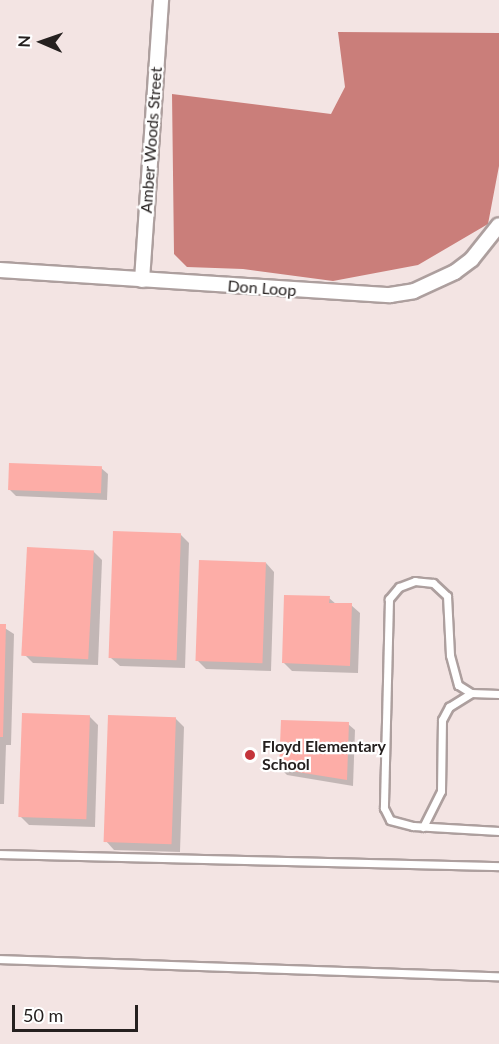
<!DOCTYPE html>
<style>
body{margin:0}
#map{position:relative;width:499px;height:1044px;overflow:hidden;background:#f3e4e3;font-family:Lato,sans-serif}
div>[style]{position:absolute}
.water>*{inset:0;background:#ca7e7a}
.shadow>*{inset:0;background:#0003}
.building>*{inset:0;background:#fdada7;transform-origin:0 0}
.roads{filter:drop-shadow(2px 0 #ad9f9e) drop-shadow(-2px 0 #ad9f9e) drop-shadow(0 2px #ad9f9e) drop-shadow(0 -2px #ad9f9e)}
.lane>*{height:7px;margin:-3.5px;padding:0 3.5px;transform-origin:3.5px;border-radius:3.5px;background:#fff}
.street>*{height:14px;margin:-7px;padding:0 7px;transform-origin:7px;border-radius:7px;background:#fff}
.dots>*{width:16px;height:16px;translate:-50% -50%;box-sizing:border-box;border:3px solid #fff;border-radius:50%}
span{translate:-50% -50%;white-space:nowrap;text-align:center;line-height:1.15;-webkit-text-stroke:4.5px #fff;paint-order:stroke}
.street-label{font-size:16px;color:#25201f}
.poi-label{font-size:16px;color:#25201f;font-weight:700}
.left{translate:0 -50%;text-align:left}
.north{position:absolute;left:12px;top:12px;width:60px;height:60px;-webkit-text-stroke:4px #fff;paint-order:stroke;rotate:272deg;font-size:16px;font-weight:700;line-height:24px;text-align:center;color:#25201f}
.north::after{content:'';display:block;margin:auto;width:21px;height:27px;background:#25201f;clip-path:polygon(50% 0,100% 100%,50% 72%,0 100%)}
.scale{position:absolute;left:12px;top:1005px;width:126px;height:27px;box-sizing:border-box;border:3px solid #25201f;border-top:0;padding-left:8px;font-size:18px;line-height:21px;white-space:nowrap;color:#25201f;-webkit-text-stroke:4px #fff;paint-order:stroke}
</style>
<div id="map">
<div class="water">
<i style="clip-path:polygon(338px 32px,499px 33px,499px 166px,488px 224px,418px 265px,333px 281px,243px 269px,187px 267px,174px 254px,172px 94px,331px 114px,345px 87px)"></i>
</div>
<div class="shadow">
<i style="clip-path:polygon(101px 468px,108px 474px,107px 500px,16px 496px,10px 490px)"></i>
<i style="clip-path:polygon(180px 534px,189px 543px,185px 668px,120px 666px,111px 658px)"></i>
<i style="clip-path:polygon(93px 551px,102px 560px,98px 665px,33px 663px,25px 655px)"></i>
<i style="clip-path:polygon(266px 563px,274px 572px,271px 671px,206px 669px,198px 661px)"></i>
<i style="clip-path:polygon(329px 598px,336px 604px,351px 605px,360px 613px,358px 673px,292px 671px,284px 663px)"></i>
<i style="clip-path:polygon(0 625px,14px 634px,11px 745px,6px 745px,4px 804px,0 804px)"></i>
<i style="clip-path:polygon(89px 716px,98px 725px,95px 827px,29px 825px,21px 817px)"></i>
<i style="clip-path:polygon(175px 718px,184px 727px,180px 852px,114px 850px,106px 841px)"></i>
<i style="clip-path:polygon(348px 724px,355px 730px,353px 786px,287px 775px,281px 769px)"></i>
</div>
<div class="building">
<i style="left:9px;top:463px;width:93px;height:27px;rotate:2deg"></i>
<i style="left:113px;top:531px;width:68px;height:127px;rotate:2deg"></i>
<i style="left:27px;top:547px;width:67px;height:109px;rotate:3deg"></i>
<i style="left:199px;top:560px;width:67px;height:101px;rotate:2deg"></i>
<i style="clip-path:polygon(284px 595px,330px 596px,329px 603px,352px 603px,350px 666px,282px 663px)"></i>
<i style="clip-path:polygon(0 624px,6px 624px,3px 737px,0 737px)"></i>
<i style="left:22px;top:713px;width:68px;height:104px;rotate:2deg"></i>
<i style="left:108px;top:715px;width:68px;height:127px;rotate:2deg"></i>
<i style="clip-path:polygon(281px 720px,349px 722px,347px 780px,279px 769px)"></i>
</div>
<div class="roads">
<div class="lane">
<i style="left:499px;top:694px;width:28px;rotate:-178deg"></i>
<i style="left:471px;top:693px;width:15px;rotate:-148deg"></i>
<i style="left:458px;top:685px;width:31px;rotate:-105deg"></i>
<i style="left:450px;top:655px;width:59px;rotate:-92.9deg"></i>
<i style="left:447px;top:596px;width:19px;rotate:-137deg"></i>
<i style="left:433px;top:583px;width:18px;rotate:-174deg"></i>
<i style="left:415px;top:581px;width:17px;rotate:159deg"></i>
<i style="left:399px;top:587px;width:16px;rotate:130deg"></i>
<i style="left:389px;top:599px;width:209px;rotate:91.4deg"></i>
<i style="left:384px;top:808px;width:13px;rotate:63deg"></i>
<i style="left:390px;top:820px;width:24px;rotate:15deg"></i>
<i style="left:413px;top:826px;width:86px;rotate:3.3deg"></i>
<i style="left:423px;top:827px;width:40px;rotate:-63.4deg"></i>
<i style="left:441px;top:791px;width:71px;rotate:-89.2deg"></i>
<i style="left:442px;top:720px;width:15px;rotate:-62deg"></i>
<i style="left:449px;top:707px;width:26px;rotate:-32deg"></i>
<i style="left:0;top:854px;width:499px;rotate:1.4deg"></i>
<i style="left:0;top:959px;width:499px;rotate:2deg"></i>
</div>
<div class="street">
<i style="left:0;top:270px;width:391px;rotate:3.7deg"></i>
<i style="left:390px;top:295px;width:24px;rotate:-9deg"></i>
<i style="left:414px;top:291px;width:45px;rotate:-24.9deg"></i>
<i style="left:455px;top:272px;width:21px;rotate:-37deg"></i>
<i style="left:472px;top:259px;width:43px;rotate:-51.5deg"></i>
<i style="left:142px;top:280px;width:281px;rotate:-86.1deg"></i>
</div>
</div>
<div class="dots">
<i style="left:250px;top:755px;background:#c4343a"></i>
</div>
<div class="street-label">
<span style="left:151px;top:140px;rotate:-86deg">Amber Woods Street</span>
<span style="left:262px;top:288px;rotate:4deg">Don Loop</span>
</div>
<div class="poi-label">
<span class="left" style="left:262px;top:755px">Floyd Elementary<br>School</span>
</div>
<div class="north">N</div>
<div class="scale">50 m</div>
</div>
